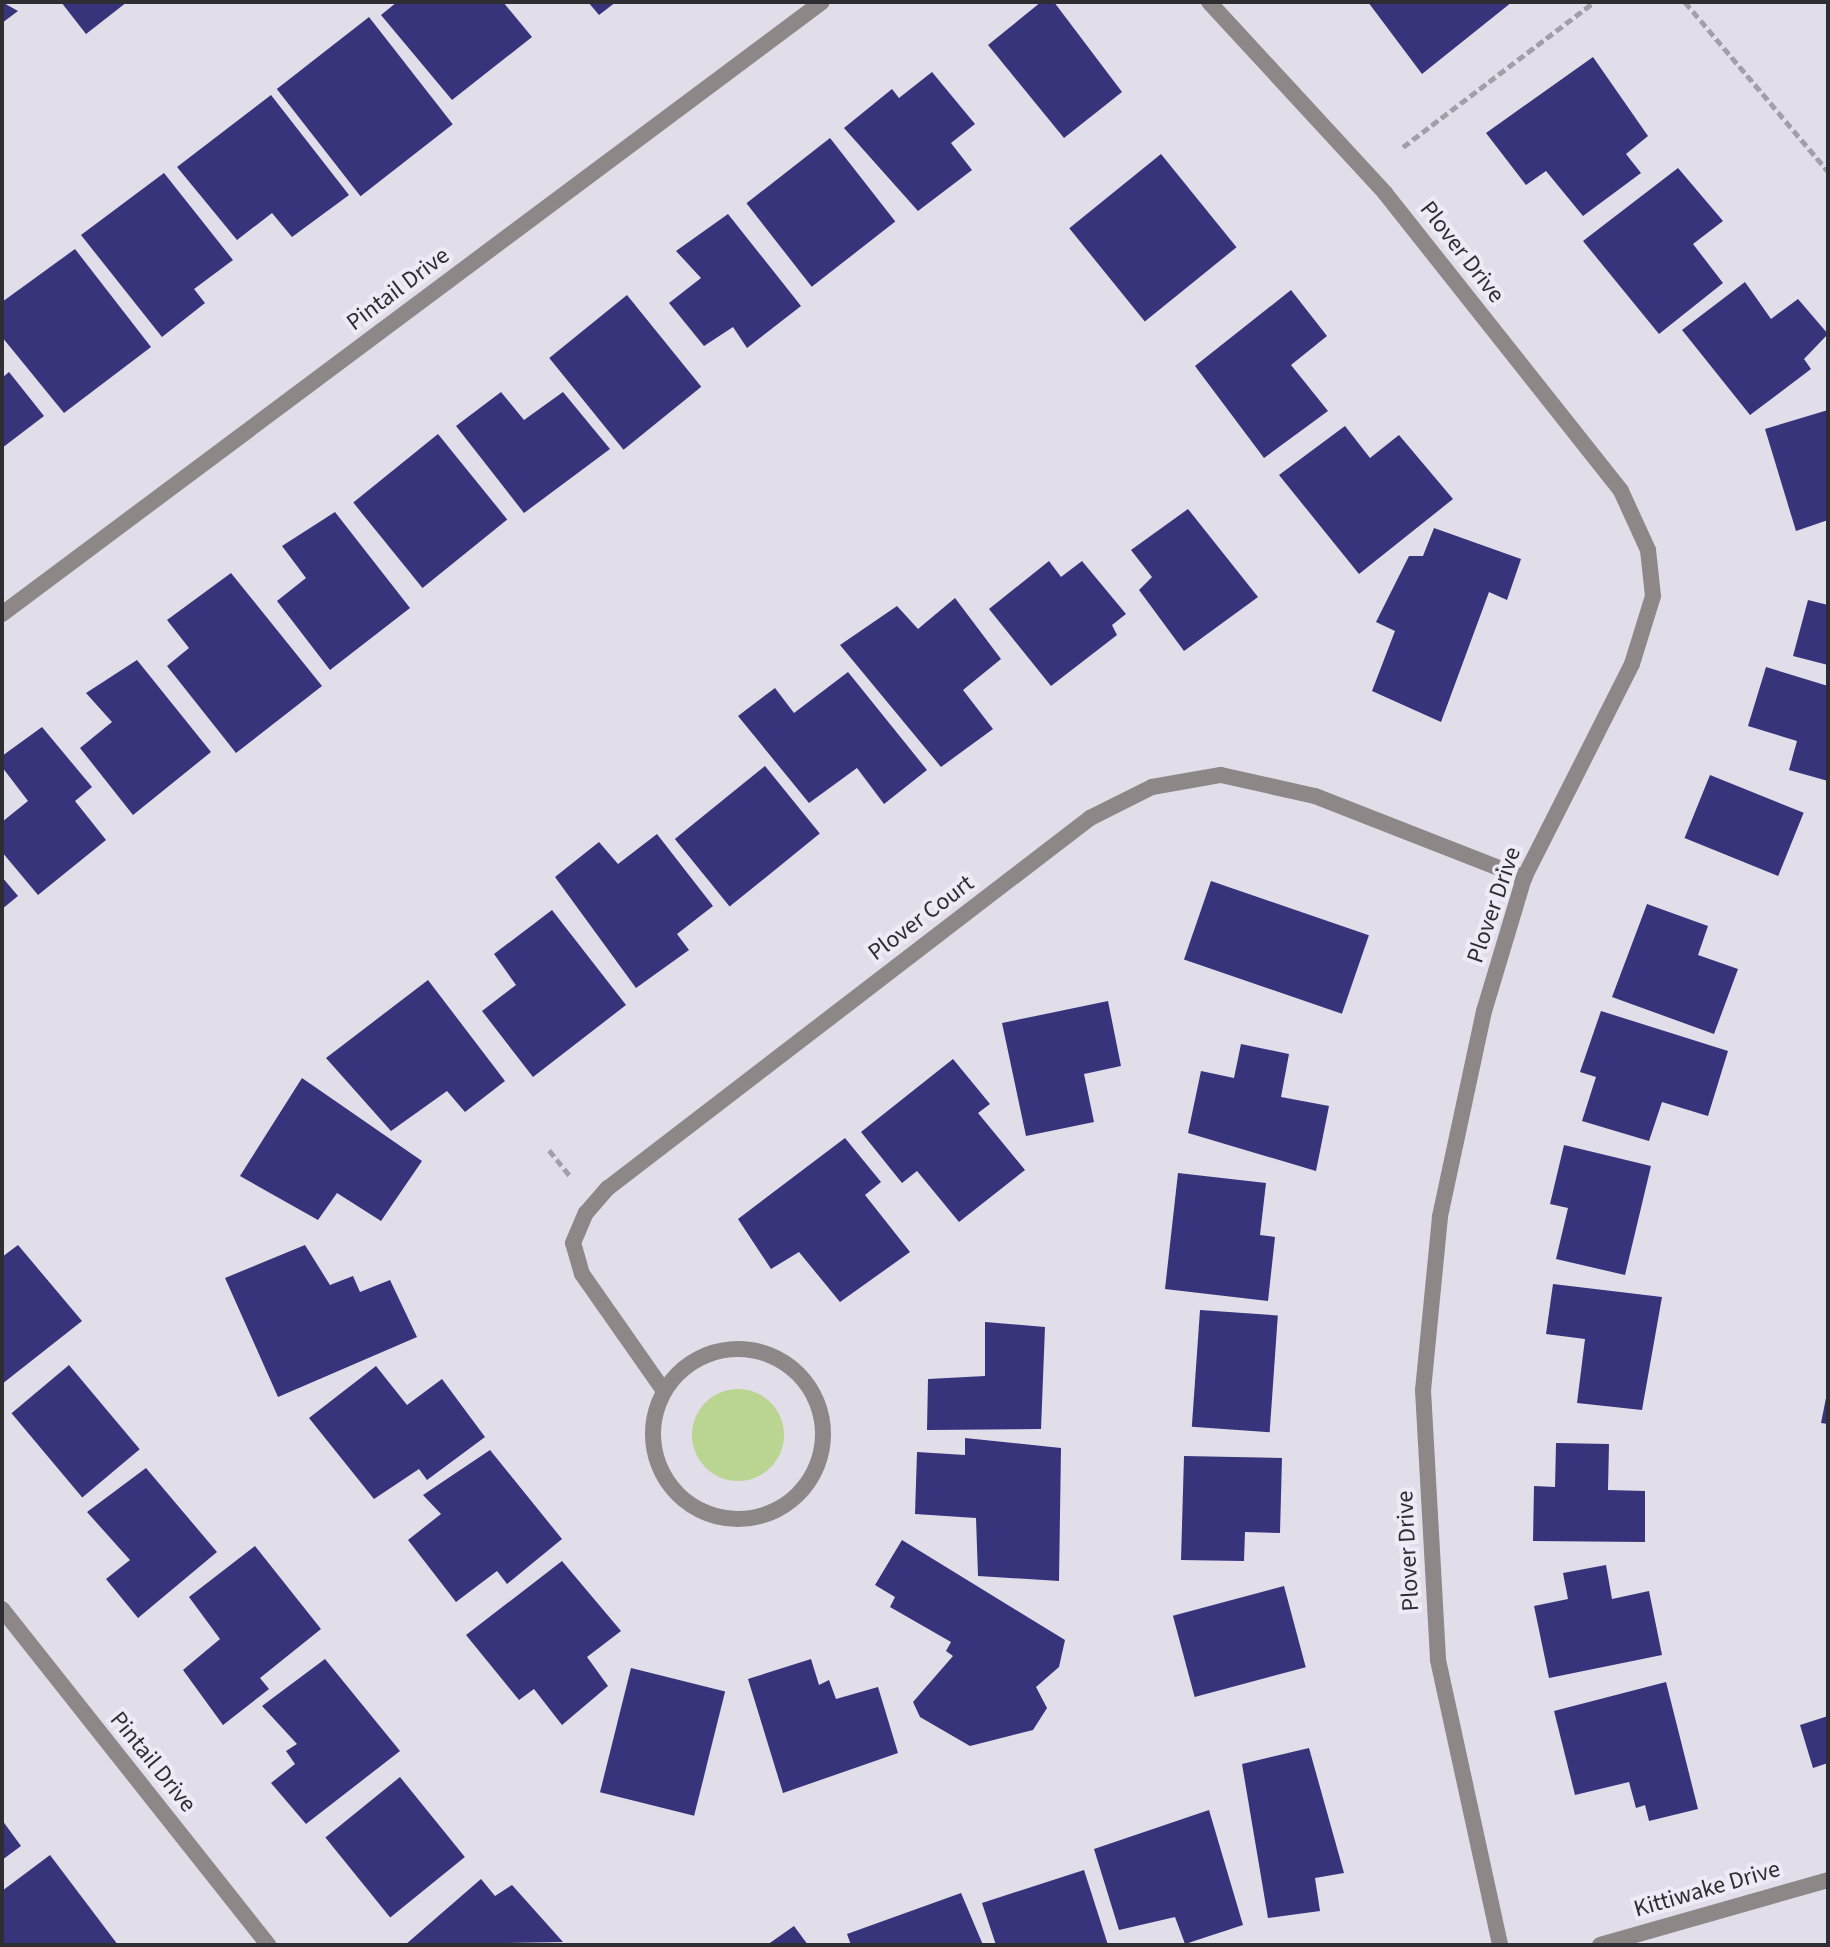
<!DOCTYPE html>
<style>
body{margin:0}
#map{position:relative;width:1830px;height:1947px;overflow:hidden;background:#e1dde9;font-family:"Source Sans 3",sans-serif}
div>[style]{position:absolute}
.green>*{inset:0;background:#b9d591}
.round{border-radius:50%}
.building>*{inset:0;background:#37347c;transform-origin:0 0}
.path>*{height:5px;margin-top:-2.5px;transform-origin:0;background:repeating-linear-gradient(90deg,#a29fa8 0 8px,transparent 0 12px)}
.street>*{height:16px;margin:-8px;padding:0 8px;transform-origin:8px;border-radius:8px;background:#8d8787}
.street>.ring{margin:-8px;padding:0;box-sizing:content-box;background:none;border:16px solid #8d8787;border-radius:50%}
span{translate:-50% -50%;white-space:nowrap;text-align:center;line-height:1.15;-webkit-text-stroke:8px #eeebf6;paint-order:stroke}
.street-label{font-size:24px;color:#2e2d31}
.frame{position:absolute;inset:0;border:4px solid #2e2d31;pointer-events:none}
</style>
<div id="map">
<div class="green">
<i class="round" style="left:692px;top:1389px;width:92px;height:92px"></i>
</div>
<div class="building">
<i style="clip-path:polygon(2px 2px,18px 11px,2px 23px)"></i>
<i style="clip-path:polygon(61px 2px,127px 2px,86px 34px)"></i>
<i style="clip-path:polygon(397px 2px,503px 2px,532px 37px,452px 100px,381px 15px)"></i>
<i style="clip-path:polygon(588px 2px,616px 2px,599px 15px)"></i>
<i style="clip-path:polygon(1041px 2px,1054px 2px,1122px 92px,1064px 138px,988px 45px)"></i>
<i style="clip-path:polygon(1368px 2px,1512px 2px,1422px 74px)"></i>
<i style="left:369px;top:17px;width:136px;height:117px;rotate:52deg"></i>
<i style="clip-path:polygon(1593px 57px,1648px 136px,1626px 154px,1641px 173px,1583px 216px,1546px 171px,1526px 185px,1486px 133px)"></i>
<i style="clip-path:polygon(932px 72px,975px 124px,951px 143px,972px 170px,918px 211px,844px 128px,892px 89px,899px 98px)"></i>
<i style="clip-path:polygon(271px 95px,349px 195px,292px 237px,272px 213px,237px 240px,177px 167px)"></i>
<i style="left:830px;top:138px;width:106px;height:106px;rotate:52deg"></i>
<i style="left:1161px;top:154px;width:120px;height:118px;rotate:51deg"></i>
<i style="clip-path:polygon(1678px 168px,1723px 221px,1693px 244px,1723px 283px,1659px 334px,1583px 241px)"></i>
<i style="clip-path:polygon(164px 173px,233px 260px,194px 289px,205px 303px,162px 337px,81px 235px)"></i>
<i style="clip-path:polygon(728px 214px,801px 306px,747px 348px,733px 327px,704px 346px,669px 303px,701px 278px,676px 251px)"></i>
<i style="clip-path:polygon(75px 249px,151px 347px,64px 413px,2px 337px,2px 302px)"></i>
<i style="clip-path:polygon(1745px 282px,1771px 319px,1798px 299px,1828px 334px,1804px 359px,1811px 369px,1750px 415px,1682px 330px)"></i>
<i style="clip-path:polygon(1291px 290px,1327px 336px,1291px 365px,1328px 411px,1264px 458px,1195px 366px)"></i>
<i style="left:627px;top:295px;width:118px;height:100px;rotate:51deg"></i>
<i style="clip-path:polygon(9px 372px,44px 416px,2px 448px,2px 378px)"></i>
<i style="clip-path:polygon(501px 392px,524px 420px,563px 392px,610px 449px,524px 513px,456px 426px)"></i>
<i style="clip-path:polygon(1828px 410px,1828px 520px,1796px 531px,1765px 429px)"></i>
<i style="clip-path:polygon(1345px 426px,1370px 458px,1399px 435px,1453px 499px,1359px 574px,1279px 475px)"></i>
<i style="left:438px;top:434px;width:110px;height:109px;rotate:51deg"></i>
<i style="clip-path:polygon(1188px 509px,1258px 597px,1184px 651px,1139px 590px,1152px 577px,1131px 550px)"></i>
<i style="clip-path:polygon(335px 512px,410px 608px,330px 670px,277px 601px,306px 578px,282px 546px)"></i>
<i style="clip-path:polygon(1434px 528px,1521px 559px,1507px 600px,1489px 592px,1441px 722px,1372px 691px,1395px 631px,1376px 622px,1409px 556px,1423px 556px)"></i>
<i style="clip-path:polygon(1049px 561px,1061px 577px,1082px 561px,1126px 614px,1112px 625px,1117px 635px,1051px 686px,989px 609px)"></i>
<i style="clip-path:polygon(231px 573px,322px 686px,236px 753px,167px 666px,189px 648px,167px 620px)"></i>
<i style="clip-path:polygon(955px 598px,1001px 659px,963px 690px,993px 729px,941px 767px,840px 645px,897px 606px,918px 629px)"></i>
<i style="clip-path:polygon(1808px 600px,1828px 605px,1828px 665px,1793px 656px)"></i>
<i style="clip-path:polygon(137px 660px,211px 752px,133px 815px,80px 748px,112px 722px,86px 693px)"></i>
<i style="clip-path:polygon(1766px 667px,1828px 686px,1828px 781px,1789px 770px,1797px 741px,1748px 726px)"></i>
<i style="clip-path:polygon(848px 672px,927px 770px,884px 804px,857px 768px,809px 803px,738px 716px,775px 688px,794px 713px)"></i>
<i style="clip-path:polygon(42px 727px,92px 787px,75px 801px,106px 840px,38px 895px,2px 852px,2px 822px,28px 801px,2px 767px,2px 756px)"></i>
<i style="left:765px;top:766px;width:87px;height:116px;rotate:51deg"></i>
<i style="left:1710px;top:775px;width:101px;height:68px;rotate:22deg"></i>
<i style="clip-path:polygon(657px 834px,713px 906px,677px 934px,689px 950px,636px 988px,555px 877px,599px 842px,618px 864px)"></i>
<i style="clip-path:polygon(2px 877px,18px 896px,2px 909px)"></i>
<i style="left:1211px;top:881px;width:167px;height:83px;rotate:19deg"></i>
<i style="clip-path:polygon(1647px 904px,1708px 926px,1698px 955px,1738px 969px,1714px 1034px,1612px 997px)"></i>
<i style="clip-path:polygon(552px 910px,626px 1005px,533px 1077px,482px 1011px,516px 985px,494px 954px)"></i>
<i style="clip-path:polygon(428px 980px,505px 1081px,465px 1112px,447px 1091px,391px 1131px,326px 1058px)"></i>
<i style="clip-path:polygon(1108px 1001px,1121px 1066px,1084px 1074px,1094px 1122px,1026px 1136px,1002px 1023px)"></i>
<i style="clip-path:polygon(1601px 1011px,1728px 1051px,1708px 1116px,1662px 1102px,1649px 1141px,1582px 1121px,1596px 1077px,1580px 1072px)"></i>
<i style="clip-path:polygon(1241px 1044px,1289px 1054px,1281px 1097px,1329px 1106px,1316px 1171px,1188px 1133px,1201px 1071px,1234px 1078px)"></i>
<i style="clip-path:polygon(953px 1059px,990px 1104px,978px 1113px,1025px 1170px,959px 1222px,917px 1171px,902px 1183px,861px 1132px)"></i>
<i style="clip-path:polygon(302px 1078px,422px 1161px,381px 1221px,337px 1193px,318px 1220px,240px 1176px)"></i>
<i style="clip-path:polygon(845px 1138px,881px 1182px,865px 1195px,910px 1252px,840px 1302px,799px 1252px,771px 1269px,738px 1219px)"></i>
<i style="clip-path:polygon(1564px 1145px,1651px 1166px,1625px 1275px,1556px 1259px,1568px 1208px,1550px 1204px)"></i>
<i style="clip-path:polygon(1178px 1173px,1266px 1183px,1260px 1235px,1275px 1237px,1268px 1301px,1165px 1289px)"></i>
<i style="clip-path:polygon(18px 1245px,82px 1321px,2px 1384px,2px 1257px)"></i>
<i style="clip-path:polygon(305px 1245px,330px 1285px,353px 1276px,360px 1292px,390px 1280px,417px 1337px,278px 1397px,225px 1278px)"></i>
<i style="clip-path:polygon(1553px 1284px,1662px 1297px,1642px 1410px,1577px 1403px,1585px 1339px,1546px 1334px)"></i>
<i style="left:1200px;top:1310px;width:78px;height:117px;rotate:4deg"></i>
<i style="clip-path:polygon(985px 1322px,1045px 1327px,1041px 1429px,927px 1430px,928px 1379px,985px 1376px)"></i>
<i style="left:69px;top:1365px;width:110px;height:75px;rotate:50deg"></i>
<i style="clip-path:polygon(376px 1366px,407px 1405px,442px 1379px,485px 1437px,427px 1480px,419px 1469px,374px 1499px,309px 1418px)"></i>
<i style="clip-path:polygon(1828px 1388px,1828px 1424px,1821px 1423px)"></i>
<i style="clip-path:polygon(965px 1438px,1061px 1448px,1059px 1581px,978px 1576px,976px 1518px,915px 1514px,917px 1452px,965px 1455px)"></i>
<i style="clip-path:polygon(1556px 1443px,1609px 1444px,1608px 1490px,1645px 1491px,1645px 1542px,1533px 1541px,1534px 1486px,1555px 1487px)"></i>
<i style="clip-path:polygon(490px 1450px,562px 1539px,507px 1584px,497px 1571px,456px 1602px,408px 1540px,441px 1514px,423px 1495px)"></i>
<i style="clip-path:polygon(1184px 1456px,1282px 1458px,1280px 1533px,1245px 1532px,1244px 1561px,1181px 1560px)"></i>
<i style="clip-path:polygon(146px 1468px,217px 1552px,138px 1618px,106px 1579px,130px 1560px,87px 1512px)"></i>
<i style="clip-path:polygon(902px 1540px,1065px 1640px,1059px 1667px,1036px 1687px,1047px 1708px,1033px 1730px,970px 1746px,920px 1717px,913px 1702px,953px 1656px,946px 1651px,951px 1642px,890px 1607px,895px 1597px,875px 1585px)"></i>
<i style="clip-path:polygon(255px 1546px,321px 1629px,260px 1678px,269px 1689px,223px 1725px,183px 1670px,220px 1639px,189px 1597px)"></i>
<i style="clip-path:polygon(562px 1561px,621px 1631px,587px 1657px,608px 1686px,562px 1725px,534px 1689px,519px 1700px,466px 1635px)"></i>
<i style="clip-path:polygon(1606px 1565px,1612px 1599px,1649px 1591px,1662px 1655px,1549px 1678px,1534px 1606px,1568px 1599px,1563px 1573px)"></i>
<i style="left:1284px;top:1586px;width:84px;height:115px;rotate:75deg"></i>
<i style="clip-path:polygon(325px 1659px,400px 1751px,306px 1824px,271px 1783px,295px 1764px,286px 1751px,297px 1744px,262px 1706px)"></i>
<i style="clip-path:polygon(811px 1659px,819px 1685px,829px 1680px,836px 1699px,878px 1687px,898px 1753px,783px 1793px,748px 1679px)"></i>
<i style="left:631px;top:1668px;width:97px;height:128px;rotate:14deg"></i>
<i style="clip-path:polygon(1666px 1682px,1698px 1809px,1649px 1821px,1645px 1805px,1636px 1808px,1629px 1782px,1575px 1795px,1554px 1711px)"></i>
<i style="clip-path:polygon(1828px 1716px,1828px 1763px,1813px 1768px,1800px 1725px)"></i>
<i style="clip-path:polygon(1309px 1748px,1344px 1873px,1315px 1878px,1320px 1911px,1268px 1918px,1242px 1764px)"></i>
<i style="left:400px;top:1777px;width:103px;height:96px;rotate:51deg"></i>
<i style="clip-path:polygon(1209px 1810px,1243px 1925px,1185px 1944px,1175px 1917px,1119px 1930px,1094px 1849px)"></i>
<i style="clip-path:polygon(2px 1820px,21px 1846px,2px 1860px)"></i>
<i style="clip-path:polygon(50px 1855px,118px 1945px,2px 1945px,2px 1891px)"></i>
<i style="clip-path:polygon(1084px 1870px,1108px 1945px,996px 1945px,982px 1903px)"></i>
<i style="clip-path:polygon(481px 1879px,495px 1896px,512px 1885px,563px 1942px,405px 1945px)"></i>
<i style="clip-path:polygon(961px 1893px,983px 1945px,851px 1945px,847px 1934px)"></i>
<i style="clip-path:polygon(794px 1926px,808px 1945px,767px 1945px)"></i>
</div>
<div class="path">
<i style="left:1685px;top:2px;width:221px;rotate:49.8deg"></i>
<i style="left:1403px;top:147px;width:240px;rotate:-37.2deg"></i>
<i style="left:549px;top:1150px;width:35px;rotate:51deg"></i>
</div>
<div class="street">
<i style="left:1209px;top:2px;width:260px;rotate:47.3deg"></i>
<i style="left:1385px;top:193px;width:380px;rotate:51.6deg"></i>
<i style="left:1621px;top:491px;width:65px;rotate:65.4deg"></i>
<i style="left:1648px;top:550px;width:46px;rotate:83.8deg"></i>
<i style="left:1653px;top:596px;width:71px;rotate:107.2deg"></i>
<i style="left:1632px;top:664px;width:240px;rotate:116.8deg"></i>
<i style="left:1524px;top:878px;width:139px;rotate:106.7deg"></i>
<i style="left:1484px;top:1011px;width:211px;rotate:102.1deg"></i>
<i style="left:1440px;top:1217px;width:174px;rotate:95.6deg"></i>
<i style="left:1423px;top:1390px;width:270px;rotate:86.8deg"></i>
<i style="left:1438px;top:1660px;width:292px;rotate:77.7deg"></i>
<i style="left:2px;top:614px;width:1023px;rotate:-36.74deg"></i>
<i class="ring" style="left:653px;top:1349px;width:154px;height:154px"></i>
<i style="left:664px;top:1391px;width:143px;rotate:-125deg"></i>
<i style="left:582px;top:1274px;width:32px;rotate:-106deg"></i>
<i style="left:573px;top:1243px;width:33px;rotate:-67deg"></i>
<i style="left:586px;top:1213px;width:33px;rotate:-49deg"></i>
<i style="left:608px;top:1188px;width:608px;rotate:-37.51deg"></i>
<i style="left:1090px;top:818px;width:69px;rotate:-26.6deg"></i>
<i style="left:1152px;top:787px;width:70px;rotate:-9.9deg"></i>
<i style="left:1221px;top:775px;width:96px;rotate:12.6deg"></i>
<i style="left:1315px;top:796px;width:225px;rotate:21.4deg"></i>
<i style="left:2px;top:1609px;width:429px;rotate:51.6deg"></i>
<i style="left:1600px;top:1945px;width:237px;rotate:-15.9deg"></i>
</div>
<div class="street-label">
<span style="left:1462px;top:252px;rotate:52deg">Plover Drive</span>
<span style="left:398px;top:289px;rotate:-37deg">Pintail Drive</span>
<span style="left:1494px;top:905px;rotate:-71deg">Plover Drive</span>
<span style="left:921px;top:918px;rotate:-37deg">Plover Court</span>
<span style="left:1408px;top:1551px;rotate:-93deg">Plover Drive</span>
<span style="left:153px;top:1762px;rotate:51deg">Pintail Drive</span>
<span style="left:1707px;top:1889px;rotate:-16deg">Kittiwake Drive</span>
</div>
<div class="frame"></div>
</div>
